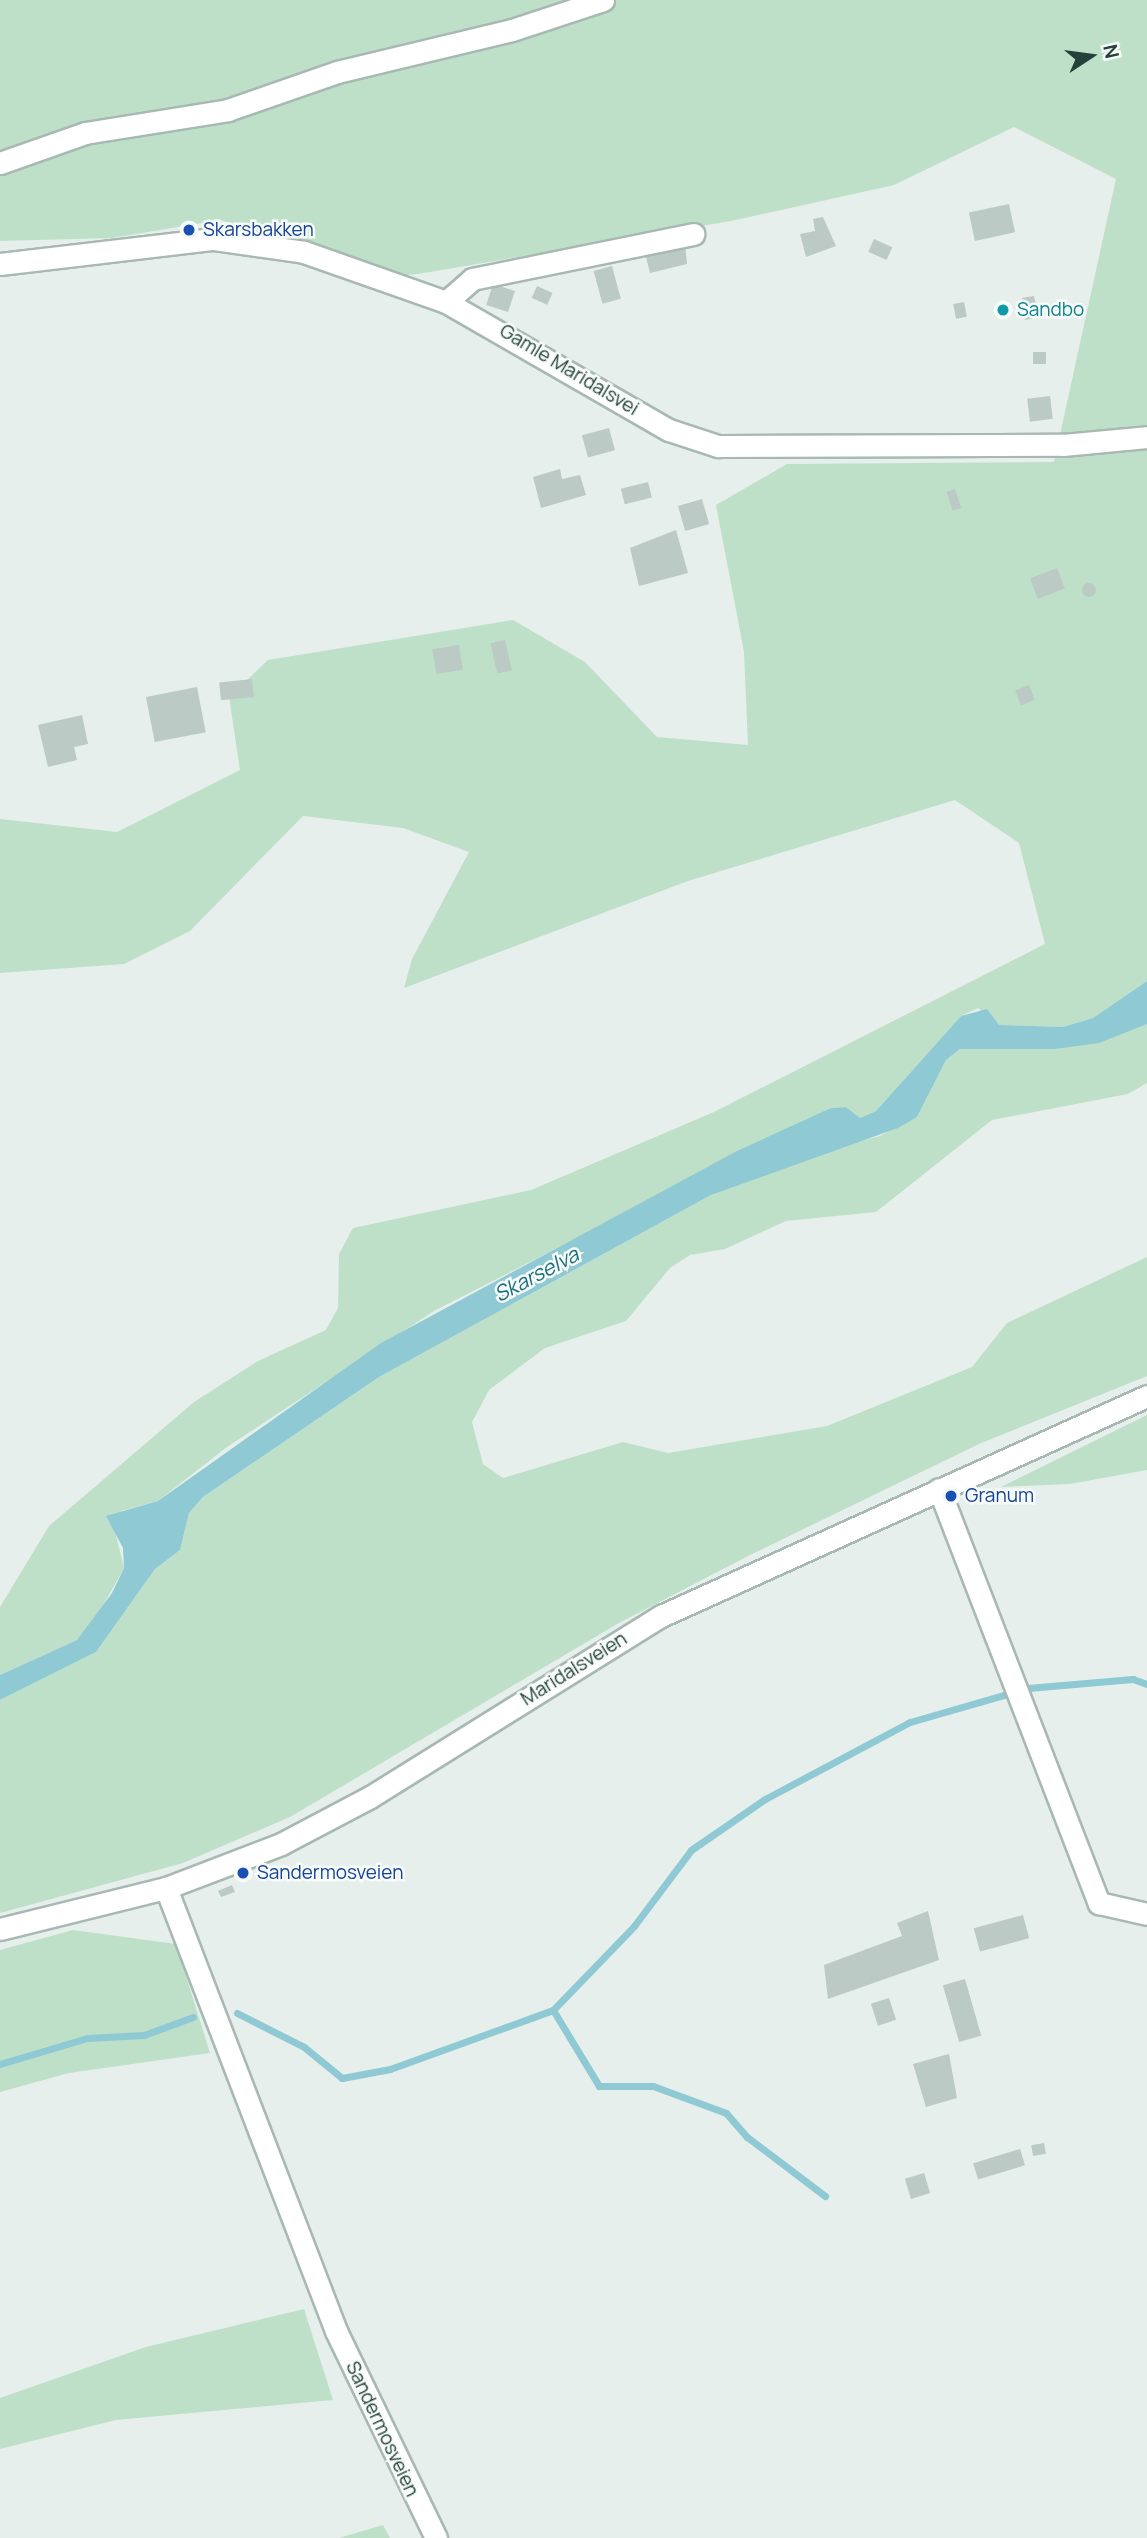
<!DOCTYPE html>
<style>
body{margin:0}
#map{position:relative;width:1147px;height:2538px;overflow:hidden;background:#e6efeb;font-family:Manrope,sans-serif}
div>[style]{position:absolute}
.green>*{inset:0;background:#bfe0c8}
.water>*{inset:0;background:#8ec9d4}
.stream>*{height:7px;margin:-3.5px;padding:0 3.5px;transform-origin:3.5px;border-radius:3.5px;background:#8ec9d4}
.building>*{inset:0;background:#bbcac4;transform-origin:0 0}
.round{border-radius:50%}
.roads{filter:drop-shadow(2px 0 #a8b8b2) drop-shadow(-2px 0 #a8b8b2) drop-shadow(0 2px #a8b8b2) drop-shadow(0 -2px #a8b8b2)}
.minor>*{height:21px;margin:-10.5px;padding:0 10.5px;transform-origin:10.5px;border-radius:10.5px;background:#fff}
.dots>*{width:19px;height:19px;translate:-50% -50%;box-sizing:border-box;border:4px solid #f7fbf9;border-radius:50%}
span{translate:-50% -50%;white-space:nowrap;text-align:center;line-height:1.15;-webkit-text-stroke:5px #f7fbf9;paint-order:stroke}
.transit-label{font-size:19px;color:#164399}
.left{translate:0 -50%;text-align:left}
.culture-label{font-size:19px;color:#0d838f}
.street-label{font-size:19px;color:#24423a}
.water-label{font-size:21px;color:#1c6f80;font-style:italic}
.north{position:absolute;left:1056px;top:21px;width:70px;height:70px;-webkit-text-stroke:5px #f7fbf9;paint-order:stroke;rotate:77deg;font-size:19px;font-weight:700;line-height:28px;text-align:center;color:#24423a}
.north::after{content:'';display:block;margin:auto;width:24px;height:32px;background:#24423a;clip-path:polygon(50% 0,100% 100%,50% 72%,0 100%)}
</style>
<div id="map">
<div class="green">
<i style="clip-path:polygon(0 0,1147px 0,1147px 981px,1093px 1018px,1063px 1027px,999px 1025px,978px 1008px,961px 1016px,876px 1111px,860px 1118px,846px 1107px,831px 1108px,434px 1311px,227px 1447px,158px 1501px,121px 1511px,115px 1531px,124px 1568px,96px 1618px,77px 1640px,0 1675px,0 1607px,49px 1526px,194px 1402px,258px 1361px,326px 1330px,338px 1308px,339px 1254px,353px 1228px,531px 1190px,714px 1112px,1045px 944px,1019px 843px,955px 800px,688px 881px,404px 988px,412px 959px,469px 852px,403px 828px,303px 816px,190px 931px,124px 964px,0 973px,0 819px,117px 832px,240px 770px,229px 697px,268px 660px,513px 620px,585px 662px,657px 737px,748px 745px,744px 652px,716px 505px,787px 464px,1054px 462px,1116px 179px,1014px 127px,894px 185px,731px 221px,418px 274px,394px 276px,220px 220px,112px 238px,0 241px)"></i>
<i style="clip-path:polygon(1147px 1024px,1147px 1083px,1128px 1094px,992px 1120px,876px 1212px,786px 1221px,725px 1249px,690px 1255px,670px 1268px,626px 1321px,545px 1348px,489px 1390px,472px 1422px,483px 1464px,503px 1478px,623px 1442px,668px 1453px,827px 1426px,972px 1367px,1007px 1323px,1147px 1257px,1147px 1376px,979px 1444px,750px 1555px,619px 1623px,290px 1817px,183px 1863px,0 1913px,0 1700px,96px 1652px,155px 1569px,180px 1550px,189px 1513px,203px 1497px,379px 1377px,711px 1195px,802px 1157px,880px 1136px,917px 1117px,946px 1060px,960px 1049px,1055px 1049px)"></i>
<i style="clip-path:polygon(1147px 1415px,1147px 1470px,1070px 1484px,1001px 1487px)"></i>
<i style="clip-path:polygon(73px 1930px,176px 1944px,210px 2053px,69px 2073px,0 2092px,0 1950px)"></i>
<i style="clip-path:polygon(304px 2309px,333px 2400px,116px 2420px,0 2449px,0 2398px,146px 2347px)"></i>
<i style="clip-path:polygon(383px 2525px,390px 2538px,339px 2538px)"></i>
</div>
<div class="water">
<i style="clip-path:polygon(1147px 981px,1147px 1024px,1099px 1043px,1055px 1049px,960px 1049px,946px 1060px,917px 1117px,898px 1128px,711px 1195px,379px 1377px,203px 1497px,189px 1513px,180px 1550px,155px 1569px,96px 1652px,0 1700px,0 1675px,77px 1640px,112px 1593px,124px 1568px,123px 1548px,106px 1516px,158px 1501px,381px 1343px,737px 1151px,831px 1108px,846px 1107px,860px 1118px,876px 1111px,961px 1016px,987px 1009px,999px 1025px,1063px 1027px,1093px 1018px)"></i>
</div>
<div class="stream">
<i style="left:1028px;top:1688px;width:105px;rotate:-4.9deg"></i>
<i style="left:1133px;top:1679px;width:15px;rotate:20deg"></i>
<i style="left:553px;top:2010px;width:89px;rotate:58.8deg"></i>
<i style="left:599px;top:2086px;width:54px"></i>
<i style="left:653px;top:2086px;width:78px;rotate:20.3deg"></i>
<i style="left:726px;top:2113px;width:32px;rotate:49deg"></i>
<i style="left:747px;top:2137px;width:98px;rotate:37.1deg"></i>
<i style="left:237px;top:2013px;width:75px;rotate:26.9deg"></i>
<i style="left:304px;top:2047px;width:49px;rotate:39.2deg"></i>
<i style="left:342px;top:2078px;width:49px;rotate:-10.6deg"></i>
<i style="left:390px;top:2069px;width:173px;rotate:-19.9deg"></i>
<i style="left:553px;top:2010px;width:117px;rotate:-46deg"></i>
<i style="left:634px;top:1926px;width:95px;rotate:-53.1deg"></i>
<i style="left:691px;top:1850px;width:90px;rotate:-34.6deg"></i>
<i style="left:765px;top:1799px;width:164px;rotate:-28deg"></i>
<i style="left:910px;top:1722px;width:98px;rotate:-16deg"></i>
<i style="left:0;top:2064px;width:91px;rotate:-16.6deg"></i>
<i style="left:87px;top:2038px;width:57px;rotate:-3deg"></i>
<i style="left:144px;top:2035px;width:52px;rotate:-20.2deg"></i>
</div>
<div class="building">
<i style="left:1009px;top:204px;width:29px;height:41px;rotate:78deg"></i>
<i style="clip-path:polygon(823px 217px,836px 246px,806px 257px,800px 234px,815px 231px,813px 219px)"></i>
<i style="left:874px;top:239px;width:20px;height:14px;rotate:24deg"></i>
<i style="clip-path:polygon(685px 244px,687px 264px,650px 273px,644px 249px)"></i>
<i style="left:612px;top:266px;width:34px;height:19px;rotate:75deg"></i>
<i style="left:493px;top:284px;width:23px;height:22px;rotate:18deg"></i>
<i style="left:537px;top:286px;width:17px;height:13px;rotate:24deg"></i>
<i style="clip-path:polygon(1034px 296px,1039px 317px,1025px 320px,1022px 298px)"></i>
<i style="left:964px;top:302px;width:15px;height:11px;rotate:79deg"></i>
<i style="left:1033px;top:352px;width:13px;height:12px"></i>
<i style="left:1050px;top:396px;width:23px;height:23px;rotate:83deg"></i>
<i style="left:609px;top:428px;width:23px;height:28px;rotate:75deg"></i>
<i style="clip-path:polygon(560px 469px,562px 479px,580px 475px,586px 495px,541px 508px,533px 477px)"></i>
<i style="left:648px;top:482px;width:16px;height:28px;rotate:76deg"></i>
<i style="left:955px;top:489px;width:20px;height:9px;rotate:72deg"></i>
<i style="left:702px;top:499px;width:26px;height:25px;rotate:74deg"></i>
<i style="clip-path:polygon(676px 530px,688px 573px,639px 586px,630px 548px)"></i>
<i style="left:1057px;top:568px;width:22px;height:29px;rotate:69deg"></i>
<i class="round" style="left:1082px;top:583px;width:14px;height:14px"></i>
<i style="left:505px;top:640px;width:31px;height:15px;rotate:77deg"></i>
<i style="left:459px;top:645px;width:25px;height:27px;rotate:81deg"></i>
<i style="left:252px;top:679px;width:18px;height:33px;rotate:84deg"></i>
<i style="left:1029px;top:685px;width:16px;height:15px;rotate:68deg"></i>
<i style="left:197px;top:687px;width:46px;height:52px;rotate:79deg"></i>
<i style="clip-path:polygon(82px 715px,88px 744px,74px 747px,77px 760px,48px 767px,38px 725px)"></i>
<i style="clip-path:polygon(232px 1885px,235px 1892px,221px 1897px,218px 1891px)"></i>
<i style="clip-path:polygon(928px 1911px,939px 1960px,828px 1999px,824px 1965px,902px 1936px,897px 1923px)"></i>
<i style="left:1023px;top:1915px;width:24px;height:51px;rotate:75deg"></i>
<i style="left:965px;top:1979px;width:59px;height:23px;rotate:74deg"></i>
<i style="left:889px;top:1998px;width:23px;height:19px;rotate:72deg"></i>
<i style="clip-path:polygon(949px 2054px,957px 2098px,926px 2107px,913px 2064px)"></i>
<i style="left:1044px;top:2143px;width:11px;height:13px;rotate:80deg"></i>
<i style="left:1020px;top:2149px;width:17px;height:49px;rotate:73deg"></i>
<i style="left:924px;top:2173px;width:21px;height:20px;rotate:73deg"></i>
</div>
<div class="roads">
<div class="minor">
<i style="left:0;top:163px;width:90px;rotate:-19.4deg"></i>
<i style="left:85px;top:133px;width:145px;rotate:-9.1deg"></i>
<i style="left:228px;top:110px;width:115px;rotate:-19.2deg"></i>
<i style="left:337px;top:72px;width:180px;rotate:-13.5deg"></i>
<i style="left:512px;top:30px;width:96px;rotate:-18.2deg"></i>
<i style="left:0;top:264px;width:215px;rotate:-6.7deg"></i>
<i style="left:214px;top:239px;width:91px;rotate:8.2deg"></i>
<i style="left:304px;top:252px;width:151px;rotate:19.4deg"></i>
<i style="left:446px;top:302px;width:257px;rotate:29.9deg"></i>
<i style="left:669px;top:430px;width:52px;rotate:18.1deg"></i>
<i style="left:718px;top:446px;width:345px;rotate:-0.2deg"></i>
<i style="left:1063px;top:445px;width:84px;rotate:-5.4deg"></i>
<i style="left:446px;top:302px;width:35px;rotate:-41deg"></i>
<i style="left:472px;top:279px;width:226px;rotate:-11.5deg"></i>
<i style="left:939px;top:1489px;width:444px;rotate:68.9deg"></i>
<i style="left:1099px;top:1903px;width:49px;rotate:12.9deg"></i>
<i style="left:166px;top:1888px;width:474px;rotate:69deg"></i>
<i style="left:336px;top:2331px;width:230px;rotate:64.2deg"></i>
<i style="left:0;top:1929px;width:171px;rotate:-13.9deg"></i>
<i style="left:166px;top:1888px;width:123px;rotate:-20.9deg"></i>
<i style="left:281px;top:1844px;width:101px;rotate:-27.8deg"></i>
<i style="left:370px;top:1797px;width:343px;rotate:-31.9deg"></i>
<i style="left:661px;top:1616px;width:533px;rotate:-24.36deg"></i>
</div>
</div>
<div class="dots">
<i style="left:189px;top:230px;background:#1a4fb4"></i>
<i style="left:1003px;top:310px;background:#0f9aa8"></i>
<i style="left:951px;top:1496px;background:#1a4fb4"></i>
<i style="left:243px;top:1873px;background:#1a4fb4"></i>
</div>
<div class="transit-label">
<span class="left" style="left:203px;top:230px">Skarsbakken</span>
<span class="left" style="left:965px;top:1496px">Granum</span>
<span class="left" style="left:257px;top:1873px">Sandermosveien</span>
</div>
<div class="culture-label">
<span class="left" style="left:1017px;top:310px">Sandbo</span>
</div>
<div class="street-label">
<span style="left:569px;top:370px;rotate:31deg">Gamle Maridalsvei</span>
<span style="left:574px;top:1669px;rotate:-32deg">Maridalsveien</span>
<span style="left:382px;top:2429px;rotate:65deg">Sandermosveien</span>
</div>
<div class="water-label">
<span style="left:536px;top:1274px;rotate:-28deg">Skarselva</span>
</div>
<div class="north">N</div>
</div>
